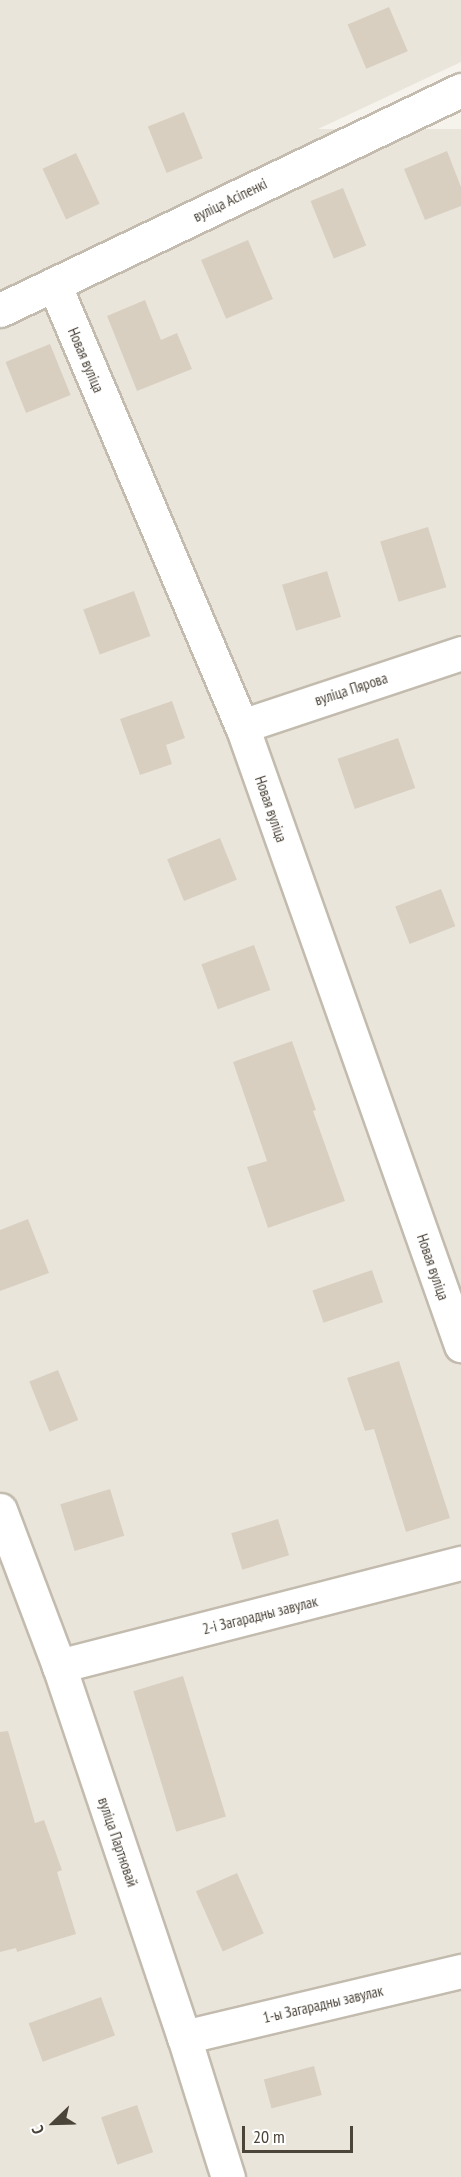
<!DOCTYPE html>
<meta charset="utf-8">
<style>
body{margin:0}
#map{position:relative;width:461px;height:2177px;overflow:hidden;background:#f6f3ec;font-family:"PT Sans Narrow",sans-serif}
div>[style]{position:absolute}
.residential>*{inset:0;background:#eae5da;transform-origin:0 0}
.building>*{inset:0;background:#d8cfc1;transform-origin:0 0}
.roads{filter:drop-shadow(2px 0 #c2bbae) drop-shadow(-2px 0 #c2bbae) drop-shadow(0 2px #c2bbae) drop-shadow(0 -2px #c2bbae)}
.minor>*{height:33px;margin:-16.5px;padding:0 16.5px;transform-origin:16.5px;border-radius:16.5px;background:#fff}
.tertiary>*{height:33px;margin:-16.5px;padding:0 16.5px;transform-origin:16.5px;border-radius:16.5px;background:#fff}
span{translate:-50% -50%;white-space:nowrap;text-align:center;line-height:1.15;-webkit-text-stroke:4.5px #fff;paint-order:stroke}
.street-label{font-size:15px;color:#4b4439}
.north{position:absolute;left:24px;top:2093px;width:60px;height:60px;-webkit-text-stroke:4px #fff;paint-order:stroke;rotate:247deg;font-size:16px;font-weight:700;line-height:24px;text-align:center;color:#4b4439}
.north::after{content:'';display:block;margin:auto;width:21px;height:27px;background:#4b4439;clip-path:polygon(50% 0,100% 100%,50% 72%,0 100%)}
.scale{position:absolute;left:242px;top:2126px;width:111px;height:27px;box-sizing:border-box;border:3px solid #4b4439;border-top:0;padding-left:8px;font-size:18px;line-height:21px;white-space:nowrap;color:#4b4439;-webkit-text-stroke:4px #fff;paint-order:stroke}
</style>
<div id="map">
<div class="residential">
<i style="clip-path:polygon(0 0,461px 0,461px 62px,0 278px)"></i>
<i style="left:461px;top:129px;width:2048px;height:509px;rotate:90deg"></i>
</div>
<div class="building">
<i style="left:389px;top:7px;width:48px;height:45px;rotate:67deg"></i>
<i style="left:184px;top:112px;width:50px;height:39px;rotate:68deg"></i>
<i style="clip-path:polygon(447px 151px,461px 187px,461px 206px,425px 220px,404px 169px)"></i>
<i style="left:76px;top:153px;width:56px;height:37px;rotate:65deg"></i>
<i style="left:343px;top:188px;width:62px;height:35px;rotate:68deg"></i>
<i style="left:248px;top:240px;width:64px;height:51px;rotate:67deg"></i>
<i style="clip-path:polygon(145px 300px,161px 340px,177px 333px,192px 369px,137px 391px,107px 316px)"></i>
<i style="left:50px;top:344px;width:55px;height:48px;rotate:68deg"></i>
<i style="left:428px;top:527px;width:63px;height:50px;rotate:73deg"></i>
<i style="left:327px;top:571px;width:48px;height:47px;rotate:73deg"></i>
<i style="left:134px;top:591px;width:48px;height:54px;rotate:70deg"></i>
<i style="clip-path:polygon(172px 701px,185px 738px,166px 745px,172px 764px,140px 775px,120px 719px)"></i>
<i style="left:398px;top:738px;width:53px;height:64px;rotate:71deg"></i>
<i style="left:220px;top:838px;width:45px;height:57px;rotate:68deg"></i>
<i style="left:441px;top:889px;width:40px;height:49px;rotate:69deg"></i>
<i style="left:254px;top:945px;width:48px;height:56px;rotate:70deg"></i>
<i style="clip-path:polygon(292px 1041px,316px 1110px,313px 1111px,345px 1201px,268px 1228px,247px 1167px,267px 1161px,233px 1062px)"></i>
<i style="clip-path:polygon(28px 1219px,49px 1273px,0 1291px,0 1230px)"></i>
<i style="left:372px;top:1270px;width:34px;height:63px;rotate:71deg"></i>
<i style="clip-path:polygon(399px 1361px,450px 1518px,406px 1532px,374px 1429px,365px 1431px,347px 1378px)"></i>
<i style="left:58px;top:1370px;width:54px;height:31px;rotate:68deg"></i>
<i style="left:110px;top:1489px;width:49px;height:52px;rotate:73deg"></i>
<i style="left:278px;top:1519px;width:38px;height:49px;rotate:73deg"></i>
<i style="left:183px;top:1676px;width:147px;height:52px;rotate:73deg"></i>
<i style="clip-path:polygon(8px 1731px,35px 1823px,44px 1820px,62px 1870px,57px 1872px,76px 1934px,17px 1952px,16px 1948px,0 1952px,0 1732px)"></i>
<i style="left:237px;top:1873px;width:66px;height:45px;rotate:66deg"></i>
<i style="left:101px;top:1997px;width:41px;height:77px;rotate:70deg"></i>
<i style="left:314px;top:2066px;width:30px;height:52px;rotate:75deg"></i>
<i style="left:137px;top:2105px;width:50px;height:38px;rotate:71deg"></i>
</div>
<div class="roads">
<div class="minor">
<i style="left:54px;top:284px;width:480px;rotate:67deg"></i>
<i style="left:242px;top:726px;width:657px;rotate:70.52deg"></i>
<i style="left:242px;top:726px;width:231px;rotate:-18.4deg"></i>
<i style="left:0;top:1510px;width:167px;rotate:69.3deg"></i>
<i style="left:59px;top:1666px;width:391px;rotate:71.4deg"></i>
<i style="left:184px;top:2037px;width:147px;rotate:72.6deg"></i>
<i style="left:59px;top:1666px;width:415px;rotate:-14.4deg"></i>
<i style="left:184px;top:2037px;width:285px;rotate:-13.4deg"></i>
</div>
<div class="tertiary">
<i style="left:0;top:310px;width:511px;rotate:-25.51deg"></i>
</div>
</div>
<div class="street-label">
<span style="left:230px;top:200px;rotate:-26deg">вуліца Асіпенкі</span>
<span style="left:86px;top:360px;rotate:67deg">Новая вуліца</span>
<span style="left:351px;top:689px;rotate:-18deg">вуліца Пярова</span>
<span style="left:271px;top:809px;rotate:71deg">Новая вуліца</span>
<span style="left:433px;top:1267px;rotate:71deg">Новая вуліца</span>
<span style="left:260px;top:1615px;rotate:-14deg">2-і Загарадны завулак</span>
<span style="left:118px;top:1842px;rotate:71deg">вуліца Партновай</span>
<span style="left:323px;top:2004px;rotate:-13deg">1-ы Загарадны завулак</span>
</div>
<div class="north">С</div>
<div class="scale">20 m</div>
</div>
